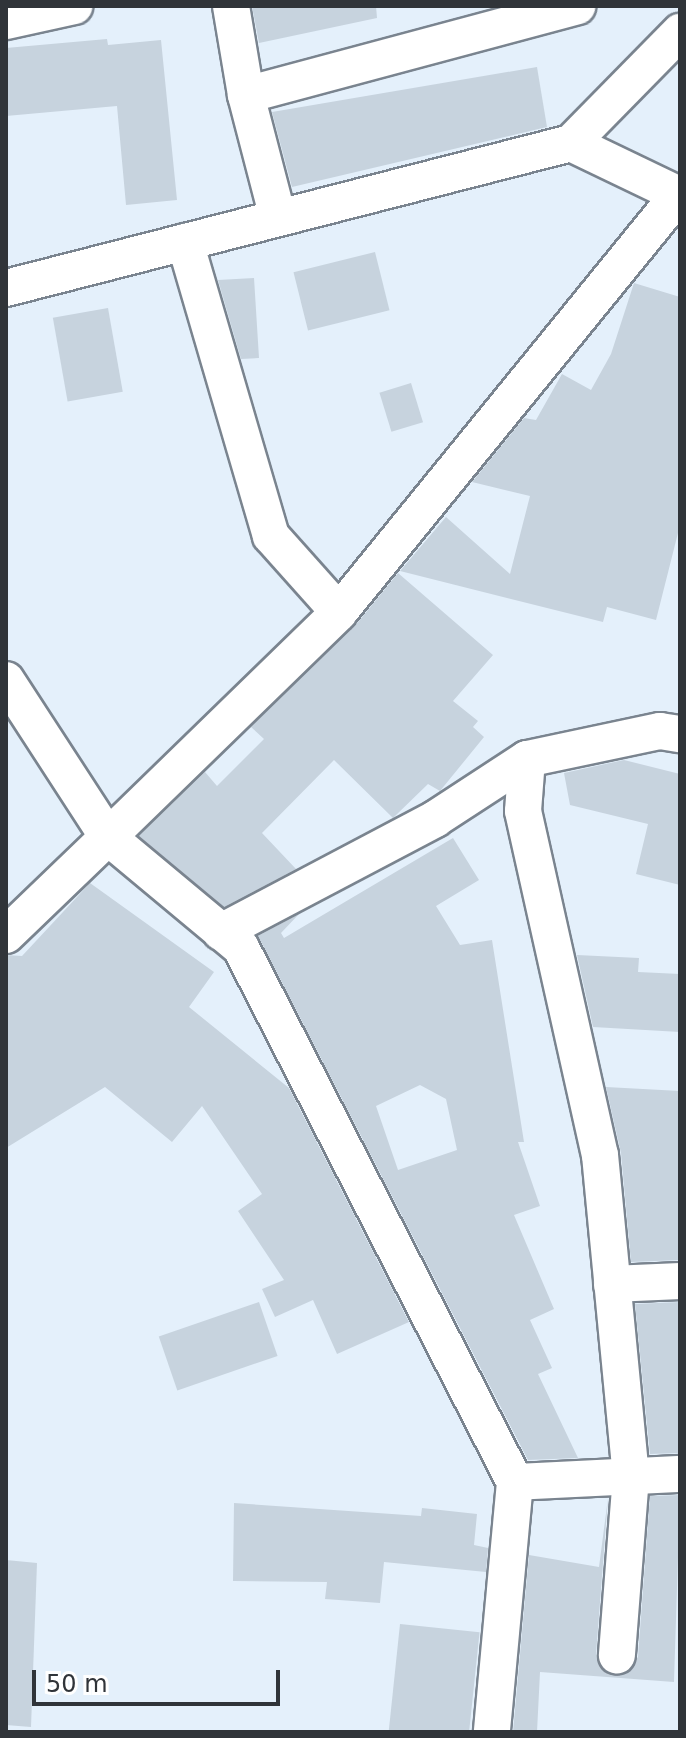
<!DOCTYPE html>
<style>
body{margin:0}
#map{position:relative;width:686px;height:1738px;overflow:hidden;background:#e4f0fb;font-family:"DejaVu Sans",sans-serif}
div>[style]{position:absolute}
.building>*{inset:0;background:#c7d3de;transform-origin:0 0}
.roads{filter:drop-shadow(2px 0 #7a848f) drop-shadow(-2px 0 #7a848f) drop-shadow(0 2px #7a848f) drop-shadow(0 -2px #7a848f)}
.minor>*{height:36px;margin:-18px;padding:0 18px;transform-origin:18px;border-radius:18px;background:#fff}
span{translate:-50% -50%;white-space:nowrap;text-align:center;line-height:1.15;-webkit-text-stroke:6px #fff;paint-order:stroke}
.frame{position:absolute;inset:0;border:8px solid #303439;pointer-events:none}
.scale{position:absolute;left:32px;top:1670px;width:248px;height:36px;box-sizing:border-box;border:4px solid #303439;border-top:0;padding-left:10px;font-size:24px;line-height:28px;white-space:nowrap;color:#303439;-webkit-text-stroke:6px #fff;paint-order:stroke}
</style>
<div id="map">
<div class="building">
<i style="clip-path:polygon(252px 6px,376px 6px,377px 18px,259px 43px)"></i>
<i style="clip-path:polygon(107px 39px,108px 45px,161px 40px,177px 200px,126px 205px,117px 106px,6px 116px,6px 48px)"></i>
<i style="clip-path:polygon(537px 67px,547px 127px,292px 187px,272px 112px)"></i>
<i style="left:375px;top:252px;width:60px;height:84px;rotate:76deg"></i>
<i style="clip-path:polygon(254px 278px,259px 358px,241px 359px,218px 280px)"></i>
<i style="clip-path:polygon(634px 283px,680px 297px,680px 525px,656px 620px,607px 607px,603px 622px,400px 571px,446px 517px,510px 574px,530px 496px,472px 482px,524px 418px,536px 420px,562px 374px,591px 390px,611px 354px)"></i>
<i style="left:108px;top:308px;width:85px;height:56px;rotate:80deg"></i>
<i style="left:411px;top:383px;width:41px;height:33px;rotate:73deg"></i>
<i style="clip-path:polygon(398px 573px,493px 655px,453px 701px,478px 721px,473px 727px,484px 737px,440px 791px,428px 784px,393px 818px,334px 760px,262px 833px,296px 869px,224px 907px,139px 836px,205px 772px,217px 786px,264px 739px,251px 727px,354px 627px)"></i>
<i style="clip-path:polygon(624px 760px,680px 774px,680px 885px,636px 874px,648px 824px,570px 805px,564px 773px)"></i>
<i style="clip-path:polygon(evenodd,453px 838px,479px 880px,436px 906px,460px 945px,492px 940px,524px 1142px,518px 1142px,540px 1206px,514px 1215px,554px 1309px,530px 1320px,552px 1368px,538px 1374px,578px 1458px,528px 1460px,258px 936px,299px 914px,281px 933px,284px 938px,453px 838px,420px 1085px,446px 1099px,457px 1150px,398px 1170px,376px 1106px,420px 1085px)"></i>
<i style="clip-path:polygon(90px 883px,214px 972px,189px 1007px,289px 1088px,409px 1322px,337px 1354px,313px 1300px,275px 1317px,262px 1289px,284px 1280px,238px 1211px,262px 1194px,202px 1106px,172px 1142px,105px 1087px,6px 1148px,6px 955px,22px 956px)"></i>
<i style="clip-path:polygon(577px 955px,639px 958px,638px 972px,680px 974px,680px 1032px,593px 1027px)"></i>
<i style="clip-path:polygon(606px 1087px,680px 1091px,680px 1260px,631px 1262px,621px 1153px)"></i>
<i style="left:259px;top:1302px;width:57px;height:106px;rotate:71deg"></i>
<i style="clip-path:polygon(680px 1302px,680px 1453px,650px 1454px,635px 1304px)"></i>
<i style="clip-path:polygon(680px 1495px,674px 1682px,540px 1672px,537px 1732px,513px 1732px,529px 1555px,599px 1567px,608px 1498px,596px 1654px,606px 1673px,625px 1674px,638px 1657px,650px 1496px)"></i>
<i style="clip-path:polygon(234px 1503px,421px 1516px,422px 1508px,477px 1514px,474px 1545px,488px 1548px,486px 1572px,384px 1562px,380px 1603px,325px 1599px,327px 1582px,233px 1581px)"></i>
<i style="clip-path:polygon(6px 1560px,37px 1563px,31px 1727px,6px 1725px)"></i>
<i style="left:400px;top:1624px;width:80px;height:109px;rotate:6deg"></i>
</div>
<div class="roads">
<div class="minor">
<i style="left:231px;top:6px;width:90px;rotate:80.4deg"></i>
<i style="left:246px;top:95px;width:127px;rotate:75.4deg"></i>
<i style="left:6px;top:21px;width:70px;rotate:-12.4deg"></i>
<i style="left:246px;top:95px;width:343px;rotate:-15deg"></i>
<i style="left:571px;top:143px;width:120px;rotate:25.7deg"></i>
<i style="left:185px;top:242px;width:306px;rotate:73.7deg"></i>
<i style="left:271px;top:536px;width:102px;rotate:48.2deg"></i>
<i style="left:6px;top:288px;width:583px;rotate:-14.39deg"></i>
<i style="left:571px;top:143px;width:156px;rotate:-45.5deg"></i>
<i style="left:6px;top:680px;width:187px;rotate:57deg"></i>
<i style="left:108px;top:837px;width:322px;rotate:-44.2deg"></i>
<i style="left:339px;top:612px;width:540px;rotate:-50.86deg"></i>
<i style="left:527px;top:759px;width:52px;rotate:94.4deg"></i>
<i style="left:523px;top:811px;width:353px;rotate:77.4deg"></i>
<i style="left:600px;top:1155px;width:322px;rotate:84.5deg"></i>
<i style="left:631px;top:1476px;width:180px;rotate:94.5deg"></i>
<i style="left:221px;top:932px;width:242px;rotate:-27.8deg"></i>
<i style="left:435px;top:819px;width:110px;rotate:-33.1deg"></i>
<i style="left:527px;top:759px;width:136px;rotate:-11.9deg"></i>
<i style="left:660px;top:731px;width:20px;rotate:9deg"></i>
<i style="left:6px;top:935px;width:141px;rotate:-43.9deg"></i>
<i style="left:108px;top:837px;width:173px;rotate:39.8deg"></i>
<i style="left:241px;top:948px;width:600px;rotate:62.84deg"></i>
<i style="left:515px;top:1482px;width:251px;rotate:95.3deg"></i>
<i style="left:612px;top:1284px;width:68px;rotate:-2.5deg"></i>
<i style="left:515px;top:1482px;width:165px;rotate:-2.8deg"></i>
</div>
</div>
<div class="frame"></div>
<div class="scale">50 m</div>
</div>
